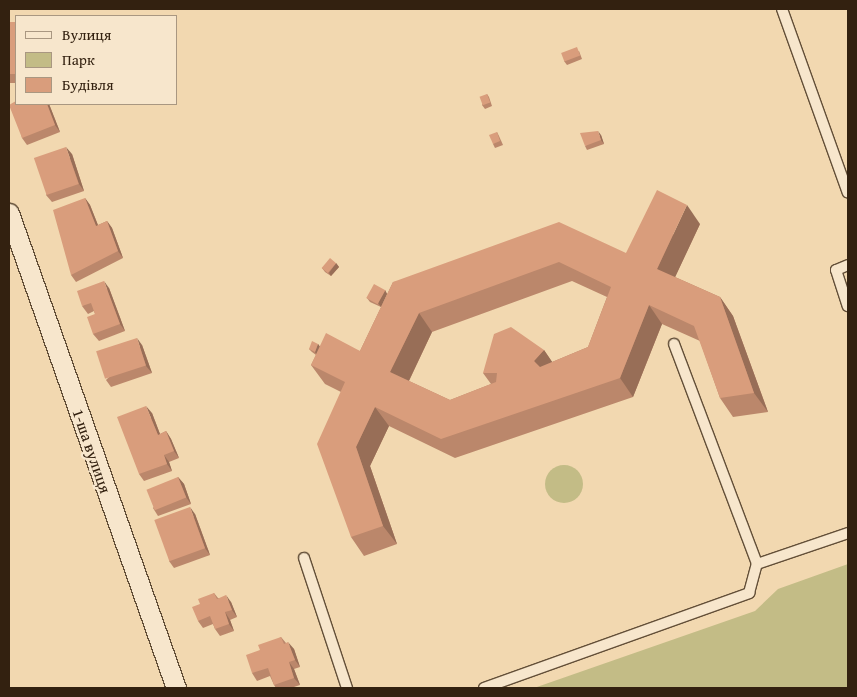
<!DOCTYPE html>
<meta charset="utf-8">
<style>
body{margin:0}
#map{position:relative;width:857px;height:697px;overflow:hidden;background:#f2d8b0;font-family:"Gentium Book Plus",serif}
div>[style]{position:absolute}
.green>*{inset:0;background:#c3bc86}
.round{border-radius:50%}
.roads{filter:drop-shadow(1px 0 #634f38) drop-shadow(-1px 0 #634f38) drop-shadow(0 1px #634f38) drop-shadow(0 -1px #634f38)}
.service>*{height:10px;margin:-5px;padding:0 5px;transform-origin:5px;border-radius:5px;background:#f7e6cc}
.minor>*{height:19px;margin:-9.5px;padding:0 9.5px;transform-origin:9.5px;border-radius:9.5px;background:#f7e6cc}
.wall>*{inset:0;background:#bb876b;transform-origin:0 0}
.shaded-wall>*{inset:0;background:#986e57}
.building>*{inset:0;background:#d99d7c;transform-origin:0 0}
span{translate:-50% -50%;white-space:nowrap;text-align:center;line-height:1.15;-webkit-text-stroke:4.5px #f7e6cc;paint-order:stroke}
.street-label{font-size:16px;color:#332110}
.frame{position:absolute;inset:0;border:10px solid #332110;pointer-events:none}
.legend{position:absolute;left:15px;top:15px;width:162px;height:90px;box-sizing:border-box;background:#f7e6cc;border:1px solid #a99781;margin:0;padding:6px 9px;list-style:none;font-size:15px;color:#332110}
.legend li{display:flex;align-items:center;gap:10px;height:25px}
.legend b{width:25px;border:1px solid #a99781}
</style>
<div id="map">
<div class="green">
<i class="round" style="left:545px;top:465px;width:38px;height:38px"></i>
<i style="clip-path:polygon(848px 564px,848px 688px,534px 688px,755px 611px,778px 589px)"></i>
</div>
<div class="roads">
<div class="service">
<i style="left:782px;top:9px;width:195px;rotate:70.3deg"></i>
<i style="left:848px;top:265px;width:13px;rotate:157deg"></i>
<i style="left:836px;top:270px;width:38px;rotate:72deg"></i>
<i style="left:674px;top:344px;width:235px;rotate:69.3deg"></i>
<i style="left:757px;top:564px;width:96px;rotate:-18.8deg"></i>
<i style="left:304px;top:558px;width:137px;rotate:71.7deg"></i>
<i style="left:484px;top:688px;width:282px;rotate:-19.7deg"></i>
<i style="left:749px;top:593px;width:30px;rotate:-75deg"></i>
</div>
<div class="minor">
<i style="left:9px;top:213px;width:504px;rotate:70.63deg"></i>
</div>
</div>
<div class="wall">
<i style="left:16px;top:22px;width:61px;height:8px;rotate:90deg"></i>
<i style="clip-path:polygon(579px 51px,582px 59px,567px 65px,564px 61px)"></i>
<i style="clip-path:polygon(487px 94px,489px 97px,492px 106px,485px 109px,482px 105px)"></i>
<i style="clip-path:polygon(16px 104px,49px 104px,60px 132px,27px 145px,22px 138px)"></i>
<i style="clip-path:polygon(497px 132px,499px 136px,503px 145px,495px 148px,493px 144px)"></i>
<i style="clip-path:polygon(601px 135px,604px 144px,587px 150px,585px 146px)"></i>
<i style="clip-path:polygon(72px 154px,84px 191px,52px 202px,46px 195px)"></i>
<i style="clip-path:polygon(85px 198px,90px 205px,98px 225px,107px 221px,112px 228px,123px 258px,76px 282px,71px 275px)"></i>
<i style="clip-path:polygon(evenodd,700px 224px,675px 277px,720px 297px,733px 316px,768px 412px,733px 417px,720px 398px,700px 341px,662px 324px,633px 397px,455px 458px,389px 426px,370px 466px,397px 544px,364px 556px,351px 537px,341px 392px,325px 384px,311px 365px,316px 355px,312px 352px,309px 349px,318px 344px,320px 347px,360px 351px,393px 282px,626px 253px,700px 224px,572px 281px,607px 297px,588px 347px,552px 362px,544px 350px,483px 373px,491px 384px,450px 400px,409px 381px,432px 332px,572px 281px)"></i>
<i style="clip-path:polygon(336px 263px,339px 267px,331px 276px,325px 272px,322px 268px)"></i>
<i style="clip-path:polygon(109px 288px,125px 331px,99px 341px,93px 334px,95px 314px,94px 311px,88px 314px,82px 306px)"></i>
<i style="clip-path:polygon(385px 290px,387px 294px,381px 307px,370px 302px,367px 298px)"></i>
<i style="clip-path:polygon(142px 345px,152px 373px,111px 387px,106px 380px)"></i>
<i style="clip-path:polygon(152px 413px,160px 434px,166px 431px,171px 439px,179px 458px,169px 462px,172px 471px,144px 481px,139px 474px)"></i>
<i style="clip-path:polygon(178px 477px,184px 484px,191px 504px,158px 516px,153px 508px)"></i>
<i style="clip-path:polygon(195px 514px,210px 555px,174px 568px,169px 561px)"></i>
<i style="clip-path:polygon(214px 593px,218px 598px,231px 602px,237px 617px,230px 620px,234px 631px,220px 636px,215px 629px,213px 624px,203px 628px,198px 621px,200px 604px)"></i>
<i style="clip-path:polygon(281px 637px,286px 643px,294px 649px,300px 667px,294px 669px,300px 685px,291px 688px,276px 688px,274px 685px,270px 676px,257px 681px,252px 673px,260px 650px)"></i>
</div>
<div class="shaded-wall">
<i style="clip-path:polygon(47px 104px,49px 104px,60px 132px,55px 125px)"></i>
<i style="clip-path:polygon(598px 131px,601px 135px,604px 144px,601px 140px)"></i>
<i style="clip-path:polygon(66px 147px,72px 154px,84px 191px,79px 184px)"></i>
<i style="clip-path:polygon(85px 198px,90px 205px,101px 233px,96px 226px)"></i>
<i style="clip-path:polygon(687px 205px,700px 224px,670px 288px,657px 269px)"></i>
<i style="clip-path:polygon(107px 221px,112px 228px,123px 258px,118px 251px)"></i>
<i style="clip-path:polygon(336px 263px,339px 267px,331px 276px,329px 273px)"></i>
<i style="clip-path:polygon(104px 281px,109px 288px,125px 331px,120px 324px)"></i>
<i style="clip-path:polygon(385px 290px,387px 294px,381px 307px,378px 303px)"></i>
<i style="clip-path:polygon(720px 297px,733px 316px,768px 412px,754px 393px)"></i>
<i style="clip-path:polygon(649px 305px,662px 324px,633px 397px,620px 378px)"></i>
<i style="clip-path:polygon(419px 313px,432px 332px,404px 391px,390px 372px)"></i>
<i style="clip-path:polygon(137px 338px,142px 345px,152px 373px,146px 366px)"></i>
<i style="clip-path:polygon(318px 344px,321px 348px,317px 355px,315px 352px)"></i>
<i style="clip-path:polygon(544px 350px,557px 369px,547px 380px,534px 361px)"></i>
<i style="clip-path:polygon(146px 406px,152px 413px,163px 442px,158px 435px)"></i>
<i style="clip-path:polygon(375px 407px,389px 426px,370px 466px,397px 544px,383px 526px,356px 447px)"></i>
<i style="clip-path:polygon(166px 431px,171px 439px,179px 458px,174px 451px)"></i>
<i style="clip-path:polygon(164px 455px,169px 462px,172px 471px,167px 464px)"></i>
<i style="clip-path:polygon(178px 477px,184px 484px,191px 504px,186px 497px)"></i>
<i style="clip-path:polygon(190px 507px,195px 514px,210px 555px,205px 548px)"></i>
<i style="clip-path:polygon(226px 595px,231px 602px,237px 617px,232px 610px)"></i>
<i style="clip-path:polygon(225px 612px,230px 620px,234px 631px,229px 624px)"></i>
<i style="clip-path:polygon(288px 642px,294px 649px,300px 667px,295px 660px)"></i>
<i style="clip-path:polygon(289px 662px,294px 669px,300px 685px,294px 678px)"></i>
</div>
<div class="building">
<i style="left:16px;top:22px;width:52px;height:8px;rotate:90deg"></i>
<i style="left:577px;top:47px;width:9px;height:17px;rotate:69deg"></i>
<i style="left:487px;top:94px;width:9px;height:8px;rotate:69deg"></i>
<i style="clip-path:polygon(16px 101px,16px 104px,47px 104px,55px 125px,22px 138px,9px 105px)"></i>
<i style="clip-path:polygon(598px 131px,601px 140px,585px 146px,580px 133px)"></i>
<i style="clip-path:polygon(497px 132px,500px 141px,493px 144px,489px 135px)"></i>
<i style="left:66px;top:147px;width:39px;height:34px;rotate:71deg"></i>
<i style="clip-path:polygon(evenodd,657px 190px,687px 205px,657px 269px,720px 297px,754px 393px,720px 398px,694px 326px,649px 305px,620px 378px,441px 439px,375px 407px,356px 447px,383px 526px,351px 537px,317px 444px,345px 382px,311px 365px,326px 333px,360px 351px,393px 282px,559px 222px,626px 253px,657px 190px,559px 262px,611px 287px,588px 347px,540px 367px,534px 361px,544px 350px,511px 327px,494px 334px,483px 373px,497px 373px,496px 382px,450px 400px,390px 372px,419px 313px,559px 262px)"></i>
<i style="clip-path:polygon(85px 198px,96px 226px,107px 221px,118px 251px,71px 275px,53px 210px)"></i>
<i style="left:330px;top:258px;width:8px;height:13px;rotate:40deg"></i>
<i style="clip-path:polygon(104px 281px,120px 324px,93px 334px,87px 317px,95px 314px,91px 303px,82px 306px,77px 291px)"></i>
<i style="left:374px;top:284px;width:13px;height:16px;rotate:29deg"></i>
<i style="left:137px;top:338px;width:29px;height:43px;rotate:72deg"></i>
<i style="clip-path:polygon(312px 341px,318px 344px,315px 352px,309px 349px)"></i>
<i style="clip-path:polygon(146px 406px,158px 435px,166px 431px,174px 451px,164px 455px,167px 464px,139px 474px,117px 417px)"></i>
<i style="left:178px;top:477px;width:22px;height:34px;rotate:68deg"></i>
<i style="left:190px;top:507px;width:44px;height:38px;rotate:70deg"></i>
<i style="clip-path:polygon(214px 593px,217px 599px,226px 595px,232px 610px,225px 612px,229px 624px,215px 629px,210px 616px,198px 621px,192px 607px,200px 604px,198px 599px)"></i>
<i style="clip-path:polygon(281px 637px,284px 644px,288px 642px,295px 660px,289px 662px,294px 678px,274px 685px,268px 668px,252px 673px,246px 655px,260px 650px,258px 645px)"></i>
</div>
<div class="street-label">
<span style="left:92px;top:451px;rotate:71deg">1-ша вулиця</span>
</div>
<div class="frame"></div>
<ul class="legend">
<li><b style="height:6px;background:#f7e6cc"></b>Вулиця</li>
<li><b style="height:14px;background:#c3bc86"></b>Парк</li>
<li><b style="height:14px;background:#d99d7c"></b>Будівля</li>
</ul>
</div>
